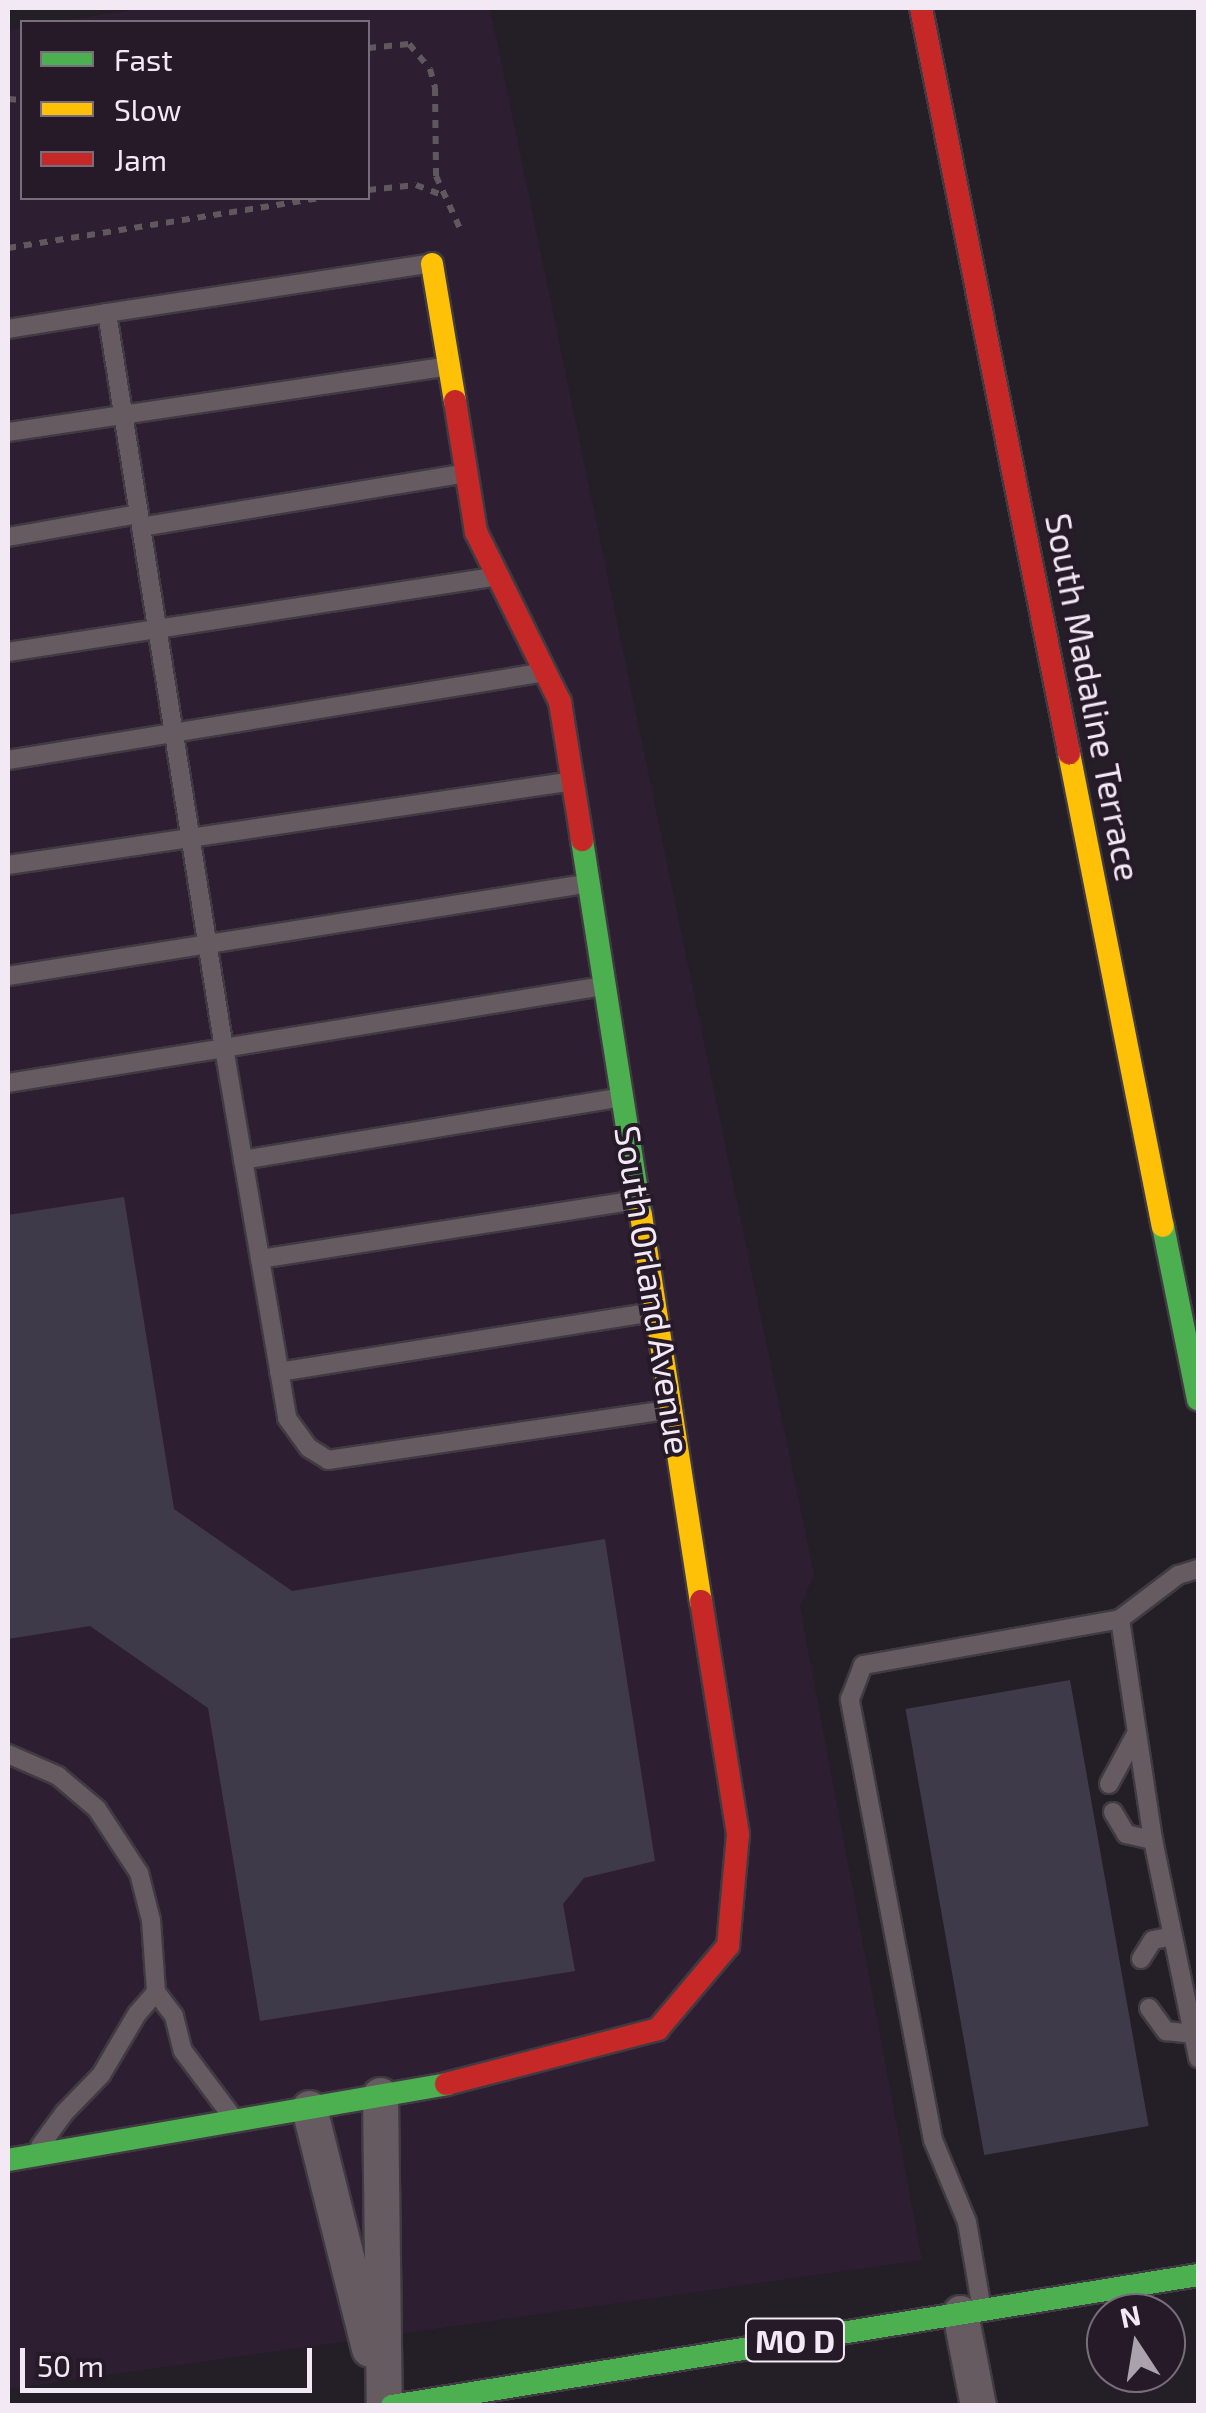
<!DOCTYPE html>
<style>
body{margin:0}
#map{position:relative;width:1206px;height:2413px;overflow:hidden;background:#241e26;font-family:"Exo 2",sans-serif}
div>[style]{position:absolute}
.built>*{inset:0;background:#2e1e31}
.building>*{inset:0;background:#3f3a49;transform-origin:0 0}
.path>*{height:6px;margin-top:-3px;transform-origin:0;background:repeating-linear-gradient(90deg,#60585d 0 8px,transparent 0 16px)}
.roads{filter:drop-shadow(2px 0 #403b42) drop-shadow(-2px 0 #403b42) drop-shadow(0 2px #403b42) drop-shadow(0 -2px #403b42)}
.lane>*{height:18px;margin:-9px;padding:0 9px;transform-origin:9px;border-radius:9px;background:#655b61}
.street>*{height:35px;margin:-17.5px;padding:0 17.5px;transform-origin:17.5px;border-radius:17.5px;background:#655b61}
.fast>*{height:22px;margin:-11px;padding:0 11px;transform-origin:11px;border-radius:11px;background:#4caf50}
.slow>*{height:22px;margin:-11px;padding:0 11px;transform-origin:11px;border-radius:11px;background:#ffc107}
.jam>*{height:22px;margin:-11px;padding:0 11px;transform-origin:11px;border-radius:11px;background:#c62828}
span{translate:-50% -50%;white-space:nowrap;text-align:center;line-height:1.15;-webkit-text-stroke:8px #261a29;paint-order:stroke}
.shield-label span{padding:2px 8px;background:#261a29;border:2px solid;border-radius:8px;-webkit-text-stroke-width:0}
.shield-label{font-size:32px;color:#f2e9f4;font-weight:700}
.street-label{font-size:35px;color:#f2e9f4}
.frame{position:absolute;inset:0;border:10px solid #f2e9f4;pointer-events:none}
.legend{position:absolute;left:20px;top:20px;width:350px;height:180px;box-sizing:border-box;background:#261a29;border:2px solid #786d7a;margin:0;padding:12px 18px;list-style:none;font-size:30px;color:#f2e9f4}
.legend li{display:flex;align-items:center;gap:20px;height:50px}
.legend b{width:50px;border:2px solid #786d7a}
.north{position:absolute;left:1086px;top:2293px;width:100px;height:100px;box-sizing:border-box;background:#261a29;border:2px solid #786d7a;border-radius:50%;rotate:348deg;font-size:28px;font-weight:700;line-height:40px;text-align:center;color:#f2e9f4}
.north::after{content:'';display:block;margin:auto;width:35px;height:45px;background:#aaa2ac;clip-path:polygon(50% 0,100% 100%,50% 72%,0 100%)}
.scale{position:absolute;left:20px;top:2348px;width:292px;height:45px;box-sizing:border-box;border:5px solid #f2e9f4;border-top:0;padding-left:12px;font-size:30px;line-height:35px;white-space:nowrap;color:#f2e9f4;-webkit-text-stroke:8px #261a29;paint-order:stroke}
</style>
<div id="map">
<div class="built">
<i style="clip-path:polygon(146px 8px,490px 8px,814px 1574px,800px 1607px,922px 2260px,8px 2389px,8px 30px,22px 28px,22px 198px,368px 198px,368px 22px,55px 22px)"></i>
</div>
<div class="building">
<i style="clip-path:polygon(124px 1197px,174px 1509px,292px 1591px,605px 1539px,655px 1861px,584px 1878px,563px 1904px,575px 1971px,260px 2021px,208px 1708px,90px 1626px,8px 1639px,8px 1215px)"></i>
<i style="left:1070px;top:1680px;width:453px;height:167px;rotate:80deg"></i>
</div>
<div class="path">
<i style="left:368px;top:48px;width:41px;rotate:-5.6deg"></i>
<i style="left:409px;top:44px;width:33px;rotate:50deg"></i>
<i style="left:430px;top:69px;width:20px;rotate:75deg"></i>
<i style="left:435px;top:88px;width:88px;rotate:89.3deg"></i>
<i style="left:436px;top:176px;width:63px;rotate:65.5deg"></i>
<i style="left:8px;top:99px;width:14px;rotate:4deg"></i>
<i style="left:368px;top:190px;width:48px;rotate:-5.9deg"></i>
<i style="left:416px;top:185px;width:31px;rotate:21deg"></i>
<i style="left:8px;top:248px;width:317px;rotate:-9.1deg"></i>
</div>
<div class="roads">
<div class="lane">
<i style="left:427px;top:264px;width:324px;rotate:171.3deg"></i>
<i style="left:107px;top:313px;width:744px;rotate:80.96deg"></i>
<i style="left:224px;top:1048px;width:382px;rotate:-9.3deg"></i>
<i style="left:8px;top:329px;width:100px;rotate:-9.2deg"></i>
<i style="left:8px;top:432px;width:441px;rotate:-8.5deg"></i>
<i style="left:141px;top:527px;width:325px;rotate:-9.4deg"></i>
<i style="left:8px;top:537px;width:133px;rotate:-10deg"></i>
<i style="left:8px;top:652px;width:491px;rotate:-8.8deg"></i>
<i style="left:8px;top:760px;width:539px;rotate:-9.29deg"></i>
<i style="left:8px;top:865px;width:565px;rotate:-8.45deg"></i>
<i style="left:8px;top:976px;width:583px;rotate:-9.07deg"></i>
<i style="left:8px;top:1083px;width:219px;rotate:-9.2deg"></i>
<i style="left:224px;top:1048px;width:375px;rotate:80.3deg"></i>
<i style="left:287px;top:1418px;width:37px;rotate:54deg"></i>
<i style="left:309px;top:1448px;width:22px;rotate:32deg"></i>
<i style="left:328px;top:1460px;width:343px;rotate:-8.4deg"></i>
<i style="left:243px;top:1160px;width:380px;rotate:-9.4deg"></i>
<i style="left:260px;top:1259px;width:380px;rotate:-8.9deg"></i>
<i style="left:279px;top:1372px;width:380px;rotate:-9.1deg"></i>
<i style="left:1120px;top:1619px;width:73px;rotate:-37.2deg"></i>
<i style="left:1178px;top:1575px;width:21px;rotate:-17deg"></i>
<i style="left:8px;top:1754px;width:55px;rotate:23.7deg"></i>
<i style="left:58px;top:1776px;width:51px;rotate:40.2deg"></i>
<i style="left:97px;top:1809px;width:77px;rotate:56.7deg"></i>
<i style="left:139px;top:1873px;width:49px;rotate:75.7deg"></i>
<i style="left:151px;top:1920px;width:72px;rotate:86deg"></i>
<i style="left:156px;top:1992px;width:30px;rotate:53deg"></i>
<i style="left:174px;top:2016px;width:36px;rotate:76deg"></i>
<i style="left:183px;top:2051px;width:80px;rotate:53.1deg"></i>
<i style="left:1109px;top:1784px;width:55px;rotate:-61.6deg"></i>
<i style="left:1113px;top:1812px;width:26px;rotate:59deg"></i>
<i style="left:1126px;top:1834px;width:28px;rotate:13deg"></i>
<i style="left:1141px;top:1959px;width:22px;rotate:-58deg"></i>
<i style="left:1153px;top:1940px;width:20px;rotate:-11deg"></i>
<i style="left:1149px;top:2008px;width:29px;rotate:54deg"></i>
<i style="left:1166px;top:2031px;width:28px;rotate:6deg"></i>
<i style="left:40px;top:2146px;width:42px;rotate:-53.7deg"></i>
<i style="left:65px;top:2112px;width:52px;rotate:-45.8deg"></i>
<i style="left:101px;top:2075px;width:71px;rotate:-59.5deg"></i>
<i style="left:137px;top:2014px;width:29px;rotate:-49deg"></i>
<i style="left:981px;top:2304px;width:83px;rotate:-99.7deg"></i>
<i style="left:967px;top:2222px;width:89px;rotate:-112.5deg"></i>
<i style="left:933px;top:2140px;width:449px;rotate:-100.7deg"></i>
<i style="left:850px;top:1699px;width:36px;rotate:-69deg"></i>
<i style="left:863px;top:1665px;width:261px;rotate:-10.1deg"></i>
<i style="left:1120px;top:1619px;width:223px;rotate:81.5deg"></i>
<i style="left:1153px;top:1840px;width:223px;rotate:78.3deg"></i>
</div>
<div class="street">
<i style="left:380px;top:2095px;width:311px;rotate:89.3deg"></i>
<i style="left:309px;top:2108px;width:248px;rotate:76deg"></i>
<i style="left:960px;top:2313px;width:95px;rotate:79deg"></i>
</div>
<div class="fast">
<i style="left:582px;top:840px;width:380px;rotate:81.1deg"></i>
<i style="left:1163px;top:1226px;width:177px;rotate:78.6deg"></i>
<i style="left:8px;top:2160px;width:445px;rotate:-9.8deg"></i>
<i style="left:392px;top:2406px;width:817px;rotate:-9.23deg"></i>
</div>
<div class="slow">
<i style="left:432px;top:264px;width:139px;rotate:80.5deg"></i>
<i style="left:1069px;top:753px;width:482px;rotate:78.8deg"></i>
<i style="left:641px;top:1215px;width:391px;rotate:81.2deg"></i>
</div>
<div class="jam">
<i style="left:921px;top:8px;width:760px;rotate:78.76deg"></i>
<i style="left:455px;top:401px;width:133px;rotate:80.9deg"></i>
<i style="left:476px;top:532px;width:190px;rotate:63.7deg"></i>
<i style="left:560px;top:702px;width:140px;rotate:80.9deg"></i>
<i style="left:446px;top:2084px;width:219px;rotate:-14.5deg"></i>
<i style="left:658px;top:2029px;width:109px;rotate:-49.9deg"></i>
<i style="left:728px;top:1946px;width:112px;rotate:-84.9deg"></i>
<i style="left:738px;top:1834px;width:236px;rotate:-99deg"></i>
</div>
</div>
<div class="shield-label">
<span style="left:795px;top:2340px">MO D</span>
</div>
<div class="street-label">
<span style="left:1094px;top:697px;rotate:79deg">South Madaline Terrace</span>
<span style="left:654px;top:1290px;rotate:81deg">South Orland Avenue</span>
</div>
<div class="frame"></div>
<ul class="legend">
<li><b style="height:12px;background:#4caf50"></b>Fast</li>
<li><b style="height:12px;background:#ffc107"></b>Slow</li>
<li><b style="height:12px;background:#c62828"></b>Jam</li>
</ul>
<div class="north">N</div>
<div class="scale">50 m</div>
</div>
